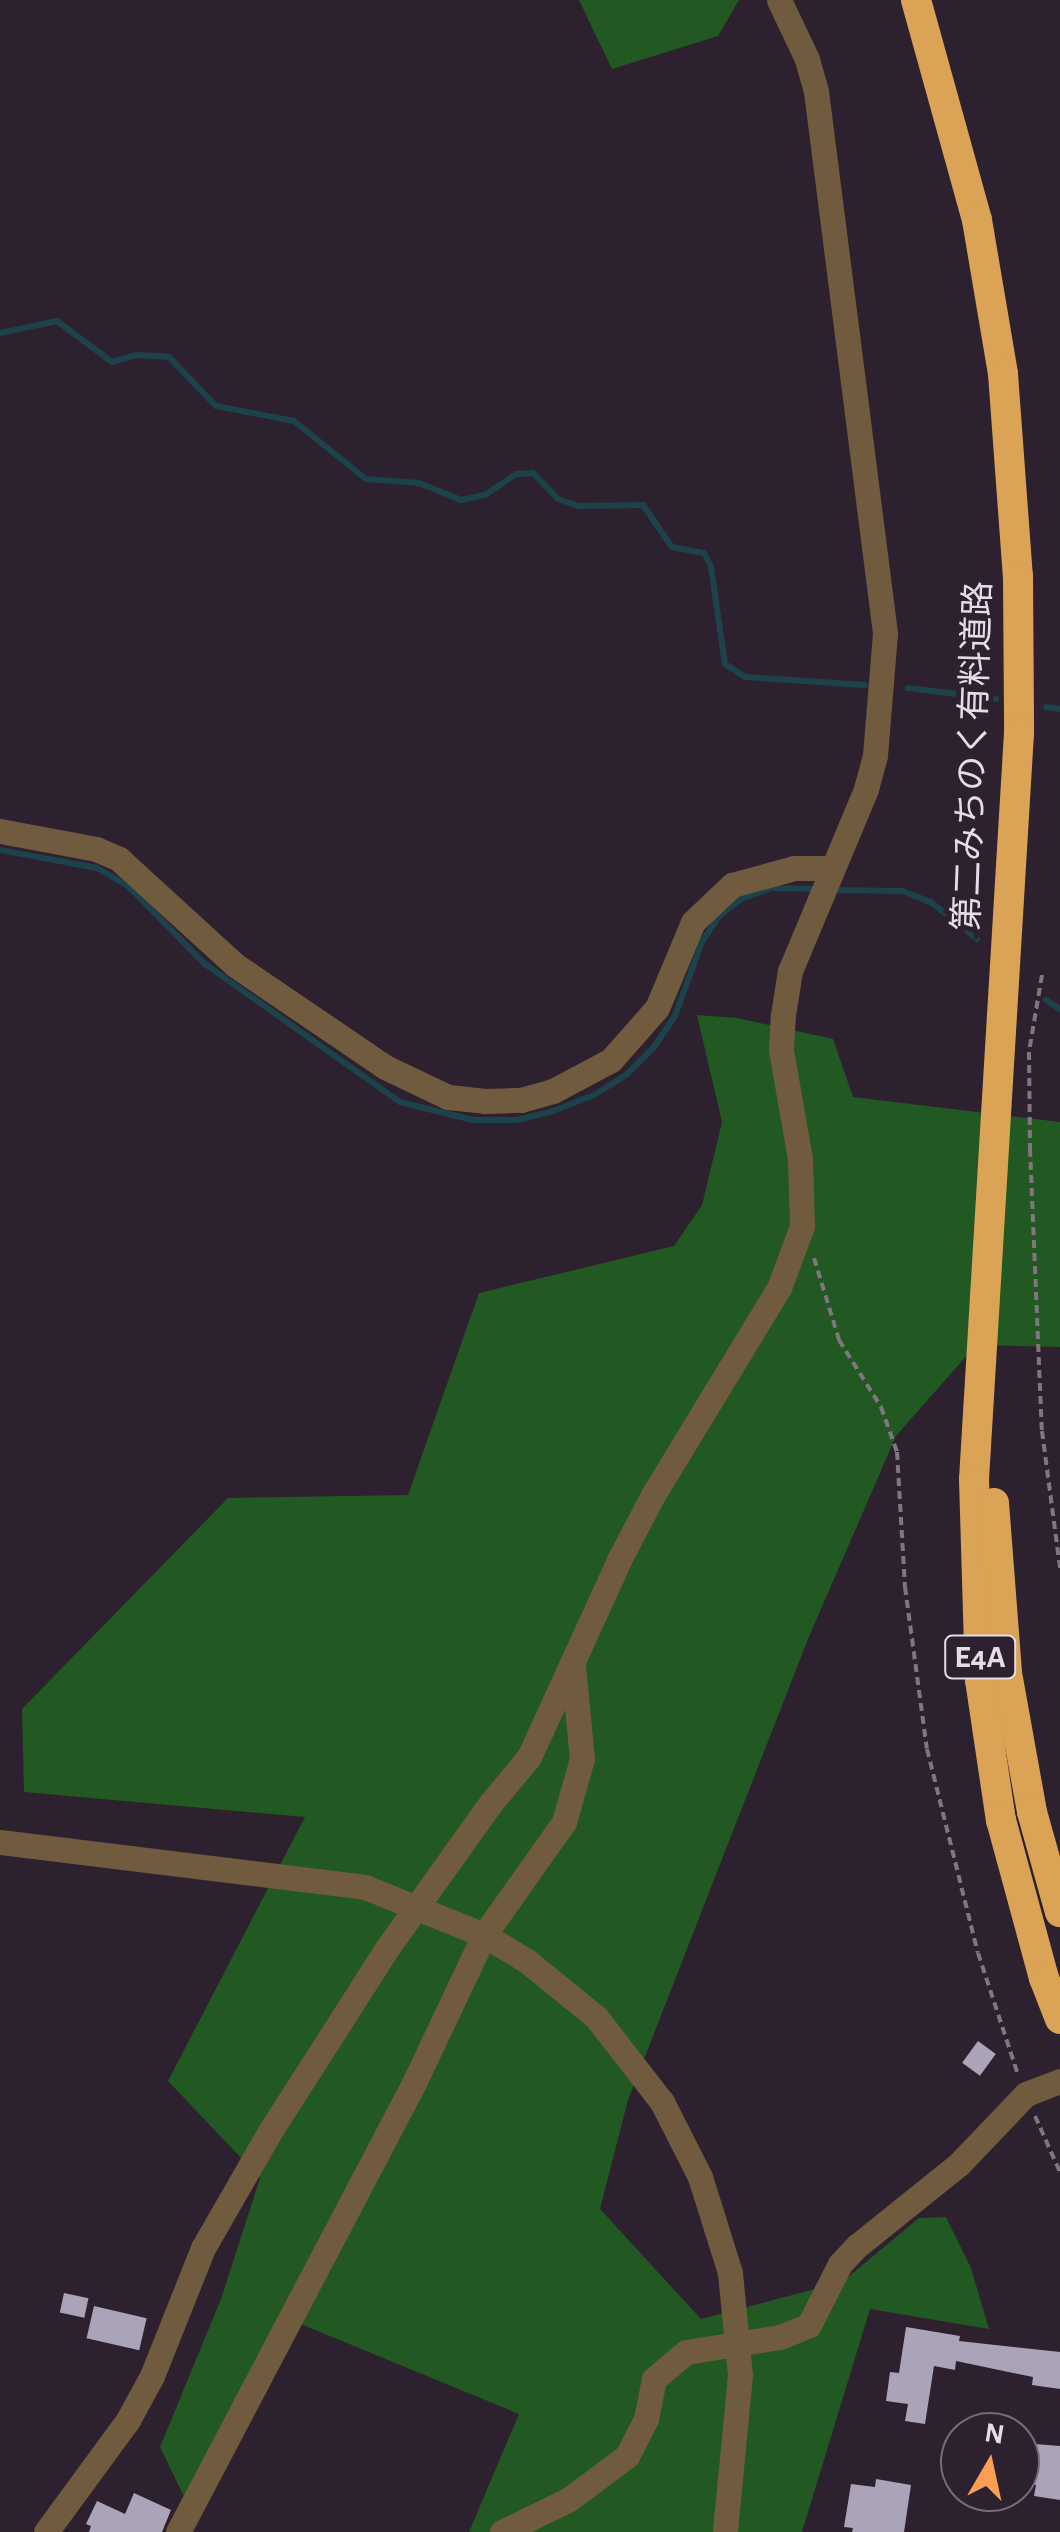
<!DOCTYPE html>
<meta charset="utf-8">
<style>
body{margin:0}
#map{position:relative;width:1060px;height:2532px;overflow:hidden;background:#2d212f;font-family:"Alegreya Sans","Noto Sans JP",sans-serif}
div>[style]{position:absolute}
.green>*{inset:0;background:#225821}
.stream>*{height:6px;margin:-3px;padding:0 3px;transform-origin:3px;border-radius:3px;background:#1c424b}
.building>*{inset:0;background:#aba4b8;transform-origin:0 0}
.path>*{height:4px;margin-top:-2px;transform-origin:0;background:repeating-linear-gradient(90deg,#807581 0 8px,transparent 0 13px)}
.minor>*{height:25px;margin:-12.5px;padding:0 12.5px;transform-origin:12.5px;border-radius:12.5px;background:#715b3e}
.highway>*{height:30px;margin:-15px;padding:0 15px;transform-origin:15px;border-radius:15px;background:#daa356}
span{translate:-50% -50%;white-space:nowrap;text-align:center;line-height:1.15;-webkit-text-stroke:10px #2d212f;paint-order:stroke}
.shield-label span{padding:2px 8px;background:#2d212f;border:2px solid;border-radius:8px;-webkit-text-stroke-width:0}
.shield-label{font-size:32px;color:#e5dde6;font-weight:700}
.street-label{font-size:35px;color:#e5dde6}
.north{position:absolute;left:940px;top:2412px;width:100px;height:100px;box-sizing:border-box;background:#2d212f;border:2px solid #776c78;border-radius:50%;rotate:9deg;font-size:28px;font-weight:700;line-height:40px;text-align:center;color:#e5dde6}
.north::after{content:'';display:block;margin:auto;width:35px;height:45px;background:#fc9d54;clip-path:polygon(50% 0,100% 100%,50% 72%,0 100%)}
</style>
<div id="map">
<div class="green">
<i style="clip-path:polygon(579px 0,739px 0,718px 36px,612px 69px)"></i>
<i style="clip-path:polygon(697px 1015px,737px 1018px,833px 1039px,853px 1097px,1060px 1122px,1060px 1347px,976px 1345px,896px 1436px,808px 1639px,628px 2100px,600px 2209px,701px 2319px,842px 2282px,919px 2218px,946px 2217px,971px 2268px,989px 2329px,870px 2309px,802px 2532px,469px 2532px,519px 2414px,291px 2320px,189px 2507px,160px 2447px,221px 2299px,260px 2178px,168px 2081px,305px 1817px,24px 1792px,22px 1709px,228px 1498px,408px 1495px,479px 1293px,674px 1246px,702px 1205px,722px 1122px)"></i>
</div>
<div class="stream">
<i style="left:0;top:333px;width:58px;rotate:-11.9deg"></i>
<i style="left:57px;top:321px;width:69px;rotate:36.7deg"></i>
<i style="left:112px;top:362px;width:25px;rotate:-16deg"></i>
<i style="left:136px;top:355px;width:33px;rotate:3deg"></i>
<i style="left:169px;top:357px;width:68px;rotate:46.2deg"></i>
<i style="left:216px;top:406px;width:79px;rotate:10.9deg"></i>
<i style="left:294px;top:421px;width:92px;rotate:38.9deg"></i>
<i style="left:366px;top:479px;width:53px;rotate:4.3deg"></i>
<i style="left:419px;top:483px;width:45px;rotate:22deg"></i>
<i style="left:461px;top:500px;width:25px;rotate:-12deg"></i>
<i style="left:485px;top:495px;width:37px;rotate:-34deg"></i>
<i style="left:516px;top:474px;width:17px;rotate:-3deg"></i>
<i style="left:533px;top:473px;width:36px;rotate:46deg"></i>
<i style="left:558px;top:499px;width:21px;rotate:19deg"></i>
<i style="left:578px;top:506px;width:65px;rotate:-0.9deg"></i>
<i style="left:643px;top:505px;width:51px;rotate:55.4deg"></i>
<i style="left:672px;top:547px;width:33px;rotate:11deg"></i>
<i style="left:704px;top:553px;width:16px;rotate:63deg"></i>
<i style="left:711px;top:567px;width:98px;rotate:81.8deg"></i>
<i style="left:725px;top:664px;width:24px;rotate:33deg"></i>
<i style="left:745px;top:677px;width:120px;rotate:3.8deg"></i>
<i style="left:908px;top:688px;width:89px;rotate:7.1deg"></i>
<i style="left:1046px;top:707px;width:14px;rotate:8deg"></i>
<i style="left:0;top:850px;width:99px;rotate:10.5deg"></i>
<i style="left:97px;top:868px;width:36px;rotate:30deg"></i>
<i style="left:128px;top:886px;width:110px;rotate:45.4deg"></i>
<i style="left:205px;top:964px;width:239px;rotate:35.3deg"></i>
<i style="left:400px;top:1102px;width:75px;rotate:13.9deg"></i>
<i style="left:473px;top:1120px;width:44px"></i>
<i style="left:517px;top:1120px;width:37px;rotate:-14deg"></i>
<i style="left:553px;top:1111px;width:44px;rotate:-21.3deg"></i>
<i style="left:594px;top:1095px;width:39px;rotate:-32deg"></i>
<i style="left:627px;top:1074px;width:38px;rotate:-45deg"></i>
<i style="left:654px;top:1047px;width:37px;rotate:-56deg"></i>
<i style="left:675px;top:1016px;width:79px;rotate:-70deg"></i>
<i style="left:702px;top:942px;width:30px;rotate:-57deg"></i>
<i style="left:718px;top:917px;width:29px;rotate:-38deg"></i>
<i style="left:741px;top:899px;width:33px;rotate:-20deg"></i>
<i style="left:772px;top:888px;width:44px;rotate:1.3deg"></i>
<i style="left:829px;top:890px;width:73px;rotate:0.8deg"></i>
<i style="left:902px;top:891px;width:31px;rotate:21deg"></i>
<i style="left:931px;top:902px;width:59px;rotate:38.8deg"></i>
<i style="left:1046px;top:1000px;width:17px;rotate:33deg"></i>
</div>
<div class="building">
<i style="left:978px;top:2041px;width:22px;height:27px;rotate:36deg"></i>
<i style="left:64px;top:2293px;width:25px;height:20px;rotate:12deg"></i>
<i style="left:94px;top:2306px;width:54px;height:33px;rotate:13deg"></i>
<i style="clip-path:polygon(906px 2327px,960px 2336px,959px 2341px,1060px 2352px,1060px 2389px,1032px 2385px,1033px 2377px,956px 2361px,955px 2370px,934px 2366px,925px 2424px,905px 2421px,908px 2404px,886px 2401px,890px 2372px,899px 2373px)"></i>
<i style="clip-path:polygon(1022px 2443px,1060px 2446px,1060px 2500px,1034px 2496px,1036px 2485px,1020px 2483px)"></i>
<i style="clip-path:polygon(876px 2479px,911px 2485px,904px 2532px,852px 2532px,853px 2528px,844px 2527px,851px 2484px,875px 2487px)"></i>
<i style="clip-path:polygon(134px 2493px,171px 2510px,162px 2532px,89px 2532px,91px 2526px,86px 2524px,97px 2501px,125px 2514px)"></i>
</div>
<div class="path">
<i style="left:1042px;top:975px;width:78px;rotate:99.6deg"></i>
<i style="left:1029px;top:1052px;width:97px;rotate:89.4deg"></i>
<i style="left:1030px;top:1149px;width:282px;rotate:87.6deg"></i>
<i style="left:1042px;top:1431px;width:138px;rotate:82.5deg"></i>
<i style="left:814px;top:1258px;width:86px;rotate:73deg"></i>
<i style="left:839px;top:1340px;width:79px;rotate:57.9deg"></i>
<i style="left:881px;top:1407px;width:48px;rotate:70.4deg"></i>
<i style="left:897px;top:1452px;width:135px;rotate:86.6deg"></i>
<i style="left:905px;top:1587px;width:163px;rotate:82.3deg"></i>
<i style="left:927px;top:1749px;width:210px;rotate:76deg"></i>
<i style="left:978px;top:1953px;width:128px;rotate:71.8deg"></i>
<i style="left:1035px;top:2116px;width:61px;rotate:65.9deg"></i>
</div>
<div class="minor">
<i style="left:0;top:831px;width:98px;rotate:10.6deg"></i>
<i style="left:96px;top:849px;width:25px;rotate:23deg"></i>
<i style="left:119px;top:859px;width:157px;rotate:42.4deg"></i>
<i style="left:235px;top:965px;width:181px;rotate:34.2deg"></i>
<i style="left:385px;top:1067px;width:70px;rotate:25.5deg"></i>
<i style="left:448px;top:1097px;width:37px;rotate:6deg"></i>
<i style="left:485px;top:1101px;width:36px;rotate:-2deg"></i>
<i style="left:521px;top:1100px;width:33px;rotate:-16deg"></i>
<i style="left:553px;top:1091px;width:66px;rotate:-28.1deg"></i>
<i style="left:611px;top:1060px;width:69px;rotate:-48.5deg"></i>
<i style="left:657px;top:1008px;width:93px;rotate:-67.3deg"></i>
<i style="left:693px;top:922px;width:54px;rotate:-43.5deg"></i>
<i style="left:732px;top:885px;width:64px;rotate:-15.3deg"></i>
<i style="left:794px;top:868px;width:38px"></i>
<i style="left:0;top:1842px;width:368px;rotate:7deg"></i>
<i style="left:365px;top:1887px;width:128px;rotate:22deg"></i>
<i style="left:484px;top:1935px;width:50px;rotate:31.2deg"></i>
<i style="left:527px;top:1961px;width:89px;rotate:39.1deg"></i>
<i style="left:596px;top:2017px;width:108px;rotate:52.2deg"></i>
<i style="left:662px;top:2102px;width:84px;rotate:63.1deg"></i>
<i style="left:700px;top:2177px;width:101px;rotate:72.6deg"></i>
<i style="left:730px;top:2273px;width:102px;rotate:84.4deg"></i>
<i style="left:740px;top:2375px;width:158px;rotate:95.5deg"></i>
<i style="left:46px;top:2532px;width:139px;rotate:-53.8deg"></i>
<i style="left:128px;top:2420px;width:50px;rotate:-61.4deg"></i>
<i style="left:152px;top:2376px;width:138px;rotate:-68.3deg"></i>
<i style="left:203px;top:2248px;width:133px;rotate:-60.1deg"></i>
<i style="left:269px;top:2133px;width:221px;rotate:-57.4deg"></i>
<i style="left:388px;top:1947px;width:176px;rotate:-54.5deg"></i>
<i style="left:490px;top:1804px;width:61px;rotate:-50.3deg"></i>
<i style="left:529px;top:1757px;width:217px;rotate:-65.4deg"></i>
<i style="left:619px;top:1560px;width:73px;rotate:-62.4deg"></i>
<i style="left:653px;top:1495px;width:242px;rotate:-58.7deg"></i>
<i style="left:779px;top:1288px;width:66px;rotate:-69.6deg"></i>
<i style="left:802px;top:1226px;width:67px;rotate:-91.7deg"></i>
<i style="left:800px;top:1159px;width:111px;rotate:-99.9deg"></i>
<i style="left:781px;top:1050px;width:35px;rotate:-87deg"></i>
<i style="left:783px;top:1015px;width:45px;rotate:-81deg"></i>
<i style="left:790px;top:971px;width:197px;rotate:-67.3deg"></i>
<i style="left:866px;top:789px;width:35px;rotate:-75deg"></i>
<i style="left:875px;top:755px;width:122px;rotate:-85.3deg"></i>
<i style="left:885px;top:633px;width:546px;rotate:-97.26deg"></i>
<i style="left:816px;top:91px;width:33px;rotate:-106deg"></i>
<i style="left:807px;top:59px;width:65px;rotate:-115.4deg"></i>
<i style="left:178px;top:2532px;width:507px;rotate:-62.27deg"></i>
<i style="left:414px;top:2083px;width:164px;rotate:-64.7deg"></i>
<i style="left:484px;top:1935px;width:138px;rotate:-54.7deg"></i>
<i style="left:564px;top:1822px;width:66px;rotate:-74.1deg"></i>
<i style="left:582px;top:1759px;width:93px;rotate:-95.5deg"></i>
<i style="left:502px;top:2532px;width:73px;rotate:-25.9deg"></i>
<i style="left:568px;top:2500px;width:74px;rotate:-36.7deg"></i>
<i style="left:627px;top:2456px;width:42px;rotate:-62.8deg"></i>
<i style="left:646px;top:2419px;width:41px;rotate:-78.7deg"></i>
<i style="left:654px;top:2379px;width:42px;rotate:-40.2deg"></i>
<i style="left:686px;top:2352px;width:95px;rotate:-9.1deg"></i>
<i style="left:780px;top:2337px;width:31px;rotate:-22deg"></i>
<i style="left:809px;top:2325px;width:68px;rotate:-63.1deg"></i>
<i style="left:840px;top:2264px;width:25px;rotate:-47deg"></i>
<i style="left:857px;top:2246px;width:131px;rotate:-38.8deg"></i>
<i style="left:959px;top:2164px;width:97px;rotate:-46.3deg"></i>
<i style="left:1026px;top:2094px;width:36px;rotate:-21deg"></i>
</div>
<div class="highway">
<i style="left:916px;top:0;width:228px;rotate:74.5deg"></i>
<i style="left:977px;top:220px;width:156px;rotate:80.4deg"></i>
<i style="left:1003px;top:374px;width:203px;rotate:85.8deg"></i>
<i style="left:1018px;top:576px;width:157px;rotate:89.6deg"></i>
<i style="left:1019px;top:733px;width:747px;rotate:93.45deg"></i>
<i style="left:974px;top:1479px;width:201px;rotate:88.3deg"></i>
<i style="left:980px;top:1680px;width:142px;rotate:81.5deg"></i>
<i style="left:1001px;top:1820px;width:164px;rotate:74.8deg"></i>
<i style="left:1044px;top:1978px;width:44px;rotate:68.7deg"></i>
<i style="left:994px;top:1503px;width:170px;rotate:85.6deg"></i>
<i style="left:1007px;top:1673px;width:141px;rotate:79.8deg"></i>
<i style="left:1032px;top:1812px;width:104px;rotate:74.4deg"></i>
</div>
<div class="shield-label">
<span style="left:980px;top:1657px">E4A</span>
</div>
<div class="street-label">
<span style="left:974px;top:756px;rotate:-88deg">第二みちのく有料道路</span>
</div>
<div class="north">N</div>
</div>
